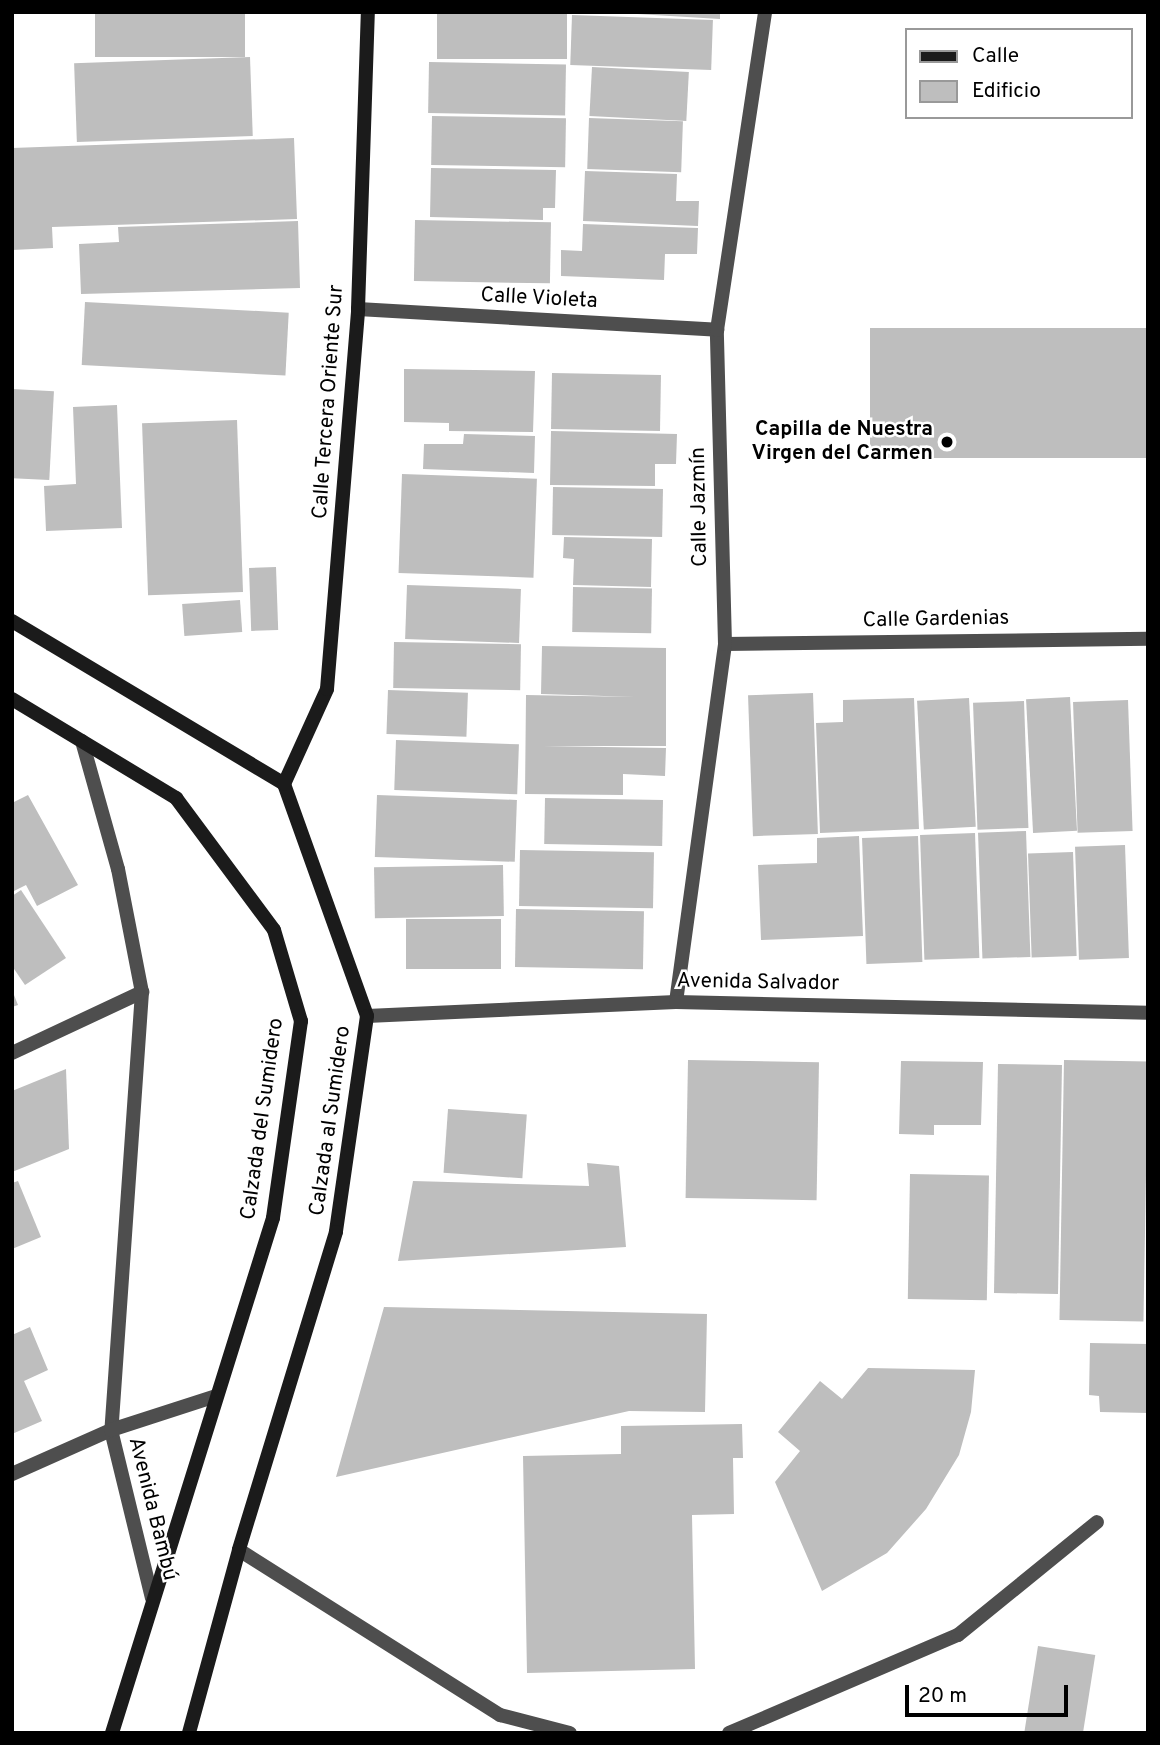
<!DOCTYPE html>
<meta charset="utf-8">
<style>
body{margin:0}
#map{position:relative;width:1160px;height:1745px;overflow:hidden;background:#fff;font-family:Overpass,sans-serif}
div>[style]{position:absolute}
.building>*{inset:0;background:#bebebe;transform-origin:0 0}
.lane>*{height:14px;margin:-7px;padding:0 7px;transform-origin:7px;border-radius:7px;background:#4e4e4e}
.street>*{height:14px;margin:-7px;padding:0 7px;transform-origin:7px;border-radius:7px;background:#4e4e4e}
.secondary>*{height:14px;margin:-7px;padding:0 7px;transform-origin:7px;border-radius:7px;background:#1b1b1b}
.dots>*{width:19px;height:19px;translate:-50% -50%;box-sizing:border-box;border:4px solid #fff;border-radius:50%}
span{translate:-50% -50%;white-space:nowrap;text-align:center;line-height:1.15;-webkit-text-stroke:5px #fff;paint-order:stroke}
.street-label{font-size:21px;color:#000}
.poi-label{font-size:21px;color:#000;font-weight:700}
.right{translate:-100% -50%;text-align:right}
.frame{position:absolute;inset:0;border:14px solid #000;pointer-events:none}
.legend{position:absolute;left:905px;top:28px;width:228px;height:91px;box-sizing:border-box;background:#fff;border:2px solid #999;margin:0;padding:9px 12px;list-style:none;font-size:21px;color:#000}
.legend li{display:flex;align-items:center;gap:14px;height:35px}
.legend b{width:35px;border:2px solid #999}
.scale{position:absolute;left:905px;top:1685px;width:163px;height:32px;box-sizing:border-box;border:4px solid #000;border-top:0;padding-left:9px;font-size:21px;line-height:24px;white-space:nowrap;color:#000;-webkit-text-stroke:5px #fff;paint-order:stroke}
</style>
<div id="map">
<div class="building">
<i style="left:95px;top:12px;width:150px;height:45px"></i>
<i style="left:437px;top:12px;width:130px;height:47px"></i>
<i style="clip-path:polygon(604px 12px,720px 12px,720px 19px)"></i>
<i style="left:572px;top:15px;width:141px;height:50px;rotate:2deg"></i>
<i style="left:250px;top:57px;width:79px;height:176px;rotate:88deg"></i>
<i style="left:429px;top:62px;width:137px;height:51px;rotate:1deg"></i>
<i style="left:592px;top:67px;width:97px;height:49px;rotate:3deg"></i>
<i style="left:432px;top:116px;width:134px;height:49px;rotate:1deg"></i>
<i style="left:589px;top:118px;width:94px;height:51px;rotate:2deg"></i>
<i style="clip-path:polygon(294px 138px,297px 219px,52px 227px,53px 248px,12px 250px,12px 148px)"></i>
<i style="clip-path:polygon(431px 168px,556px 170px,555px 208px,543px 208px,543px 220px,430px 217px)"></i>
<i style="clip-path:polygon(585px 171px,677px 174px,676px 201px,699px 201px,698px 226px,583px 221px)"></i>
<i style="left:415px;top:220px;width:136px;height:61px;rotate:1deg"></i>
<i style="clip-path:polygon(298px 221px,300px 288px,81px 294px,79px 244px,119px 242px,118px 227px)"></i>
<i style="clip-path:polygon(583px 224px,698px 228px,697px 254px,665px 254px,664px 280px,561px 276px,561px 250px,582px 251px)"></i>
<i style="left:85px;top:302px;width:204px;height:63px;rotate:3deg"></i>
<i style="left:1148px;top:328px;width:130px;height:278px;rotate:90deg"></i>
<i style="clip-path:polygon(404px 369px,535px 371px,533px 432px,449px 431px,449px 423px,404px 422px)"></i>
<i style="left:552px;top:373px;width:109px;height:56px;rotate:1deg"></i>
<i style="left:12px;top:389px;width:42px;height:89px;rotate:3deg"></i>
<i style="clip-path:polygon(117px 405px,122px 528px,46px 531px,44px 486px,76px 484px,73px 407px)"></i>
<i style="left:237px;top:420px;width:172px;height:95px;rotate:88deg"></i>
<i style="clip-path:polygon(551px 431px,677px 434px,676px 464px,655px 464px,655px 486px,550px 485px)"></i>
<i style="clip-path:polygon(464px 434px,535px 436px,534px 473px,423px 469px,424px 444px,463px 444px)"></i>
<i style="left:402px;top:474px;width:135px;height:99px;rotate:2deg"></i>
<i style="left:553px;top:487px;width:110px;height:48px;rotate:1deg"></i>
<i style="clip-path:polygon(564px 537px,652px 539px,651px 587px,573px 585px,574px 559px,563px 558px)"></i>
<i style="left:276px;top:567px;width:63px;height:27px;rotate:88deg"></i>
<i style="left:407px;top:585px;width:114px;height:54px;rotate:2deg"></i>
<i style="left:573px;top:587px;width:79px;height:45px;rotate:1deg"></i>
<i style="left:240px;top:600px;width:32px;height:58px;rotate:86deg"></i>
<i style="left:394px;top:642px;width:127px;height:46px;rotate:1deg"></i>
<i style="clip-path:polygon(542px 646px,666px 648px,666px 746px,543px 746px,666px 748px,665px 776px,623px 774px,623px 795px,525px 794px,526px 695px,636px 697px,541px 694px)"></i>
<i style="left:388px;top:690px;width:80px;height:44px;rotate:2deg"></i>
<i style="left:813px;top:693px;width:141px;height:65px;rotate:88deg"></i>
<i style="left:1070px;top:697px;width:134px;height:44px;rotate:87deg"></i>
<i style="clip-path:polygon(914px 698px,919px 829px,820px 833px,816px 723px,843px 722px,843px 700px)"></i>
<i style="left:969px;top:698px;width:129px;height:52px;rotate:87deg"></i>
<i style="left:1128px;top:700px;width:131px;height:55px;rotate:88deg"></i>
<i style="left:1024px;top:701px;width:127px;height:51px;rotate:88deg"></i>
<i style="left:396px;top:740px;width:123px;height:50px;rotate:2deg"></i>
<i style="clip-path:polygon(28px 795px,78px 885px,37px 906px,26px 885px,12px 892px,12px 803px)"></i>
<i style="left:377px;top:795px;width:140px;height:62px;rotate:2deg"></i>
<i style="left:545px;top:798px;width:118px;height:46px;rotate:1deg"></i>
<i style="left:1026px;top:831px;width:126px;height:48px;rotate:88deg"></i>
<i style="left:975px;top:833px;width:125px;height:55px;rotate:88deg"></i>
<i style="clip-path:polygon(859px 836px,863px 936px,761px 940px,758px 865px,817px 863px,817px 838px)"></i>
<i style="left:918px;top:836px;width:126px;height:56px;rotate:88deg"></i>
<i style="left:1125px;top:845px;width:113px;height:50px;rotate:88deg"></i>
<i style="left:520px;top:850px;width:134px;height:56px;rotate:1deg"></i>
<i style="left:1073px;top:852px;width:104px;height:45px;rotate:88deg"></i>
<i style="left:503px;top:865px;width:51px;height:129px;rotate:89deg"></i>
<i style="clip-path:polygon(21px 890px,66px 958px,25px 985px,12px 966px,12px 896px)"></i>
<i style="left:516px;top:909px;width:128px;height:58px;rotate:1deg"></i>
<i style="left:501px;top:919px;width:50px;height:95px;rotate:90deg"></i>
<i style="clip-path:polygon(12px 990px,18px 1005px,12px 1007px)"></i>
<i style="left:688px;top:1060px;width:131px;height:138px;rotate:1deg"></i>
<i style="left:1064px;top:1060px;width:84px;height:260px;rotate:1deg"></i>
<i style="clip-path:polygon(901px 1061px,983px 1062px,981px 1125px,934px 1125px,934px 1135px,899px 1134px)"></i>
<i style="left:998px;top:1064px;width:64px;height:229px;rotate:1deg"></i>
<i style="clip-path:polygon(66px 1069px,69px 1149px,12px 1172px,12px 1091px)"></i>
<i style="left:448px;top:1109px;width:79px;height:64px;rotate:4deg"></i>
<i style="clip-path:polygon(587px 1163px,619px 1166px,626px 1247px,398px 1261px,413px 1181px,589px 1186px)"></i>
<i style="left:910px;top:1174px;width:79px;height:125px;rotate:1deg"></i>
<i style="clip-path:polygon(18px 1181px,41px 1237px,12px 1249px,12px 1183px)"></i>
<i style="clip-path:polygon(384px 1307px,707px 1314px,705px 1412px,629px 1411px,336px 1477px)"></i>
<i style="clip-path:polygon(30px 1327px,48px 1370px,24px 1381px,42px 1421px,12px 1434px,12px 1335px)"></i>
<i style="clip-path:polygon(1090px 1343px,1148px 1344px,1148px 1413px,1100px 1412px,1099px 1396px,1089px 1395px)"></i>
<i style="clip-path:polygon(868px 1368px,975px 1370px,971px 1412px,959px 1455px,926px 1509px,887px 1553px,822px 1591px,775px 1482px,800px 1451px,778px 1432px,820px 1381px,842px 1399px)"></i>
<i style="clip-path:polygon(742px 1424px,743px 1458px,733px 1458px,734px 1514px,692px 1515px,695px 1669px,527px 1673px,523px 1456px,621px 1454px,621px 1426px)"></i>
<i style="left:1038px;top:1646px;width:58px;height:88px;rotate:9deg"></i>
</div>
<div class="lane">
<i style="left:239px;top:1550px;width:309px;rotate:32.3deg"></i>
<i style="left:500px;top:1715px;width:72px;rotate:14.4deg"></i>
<i style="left:729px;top:1733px;width:249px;rotate:-23.2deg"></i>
<i style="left:958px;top:1635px;width:179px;rotate:-39.1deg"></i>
</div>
<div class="street">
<i style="left:358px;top:309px;width:360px;rotate:3.3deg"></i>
<i style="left:725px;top:644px;width:423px;rotate:-0.7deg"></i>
<i style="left:82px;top:741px;width:133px;rotate:74.3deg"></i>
<i style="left:118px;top:869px;width:125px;rotate:79deg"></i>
<i style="left:142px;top:992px;width:439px;rotate:94deg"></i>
<i style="left:111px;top:1430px;width:173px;rotate:76.3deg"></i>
<i style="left:676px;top:1002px;width:361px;rotate:-82.2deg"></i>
<i style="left:725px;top:644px;width:314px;rotate:-91.5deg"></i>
<i style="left:717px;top:330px;width:322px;rotate:-81.4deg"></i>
<i style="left:367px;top:1016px;width:309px;rotate:-2.6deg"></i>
<i style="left:676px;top:1002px;width:472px;rotate:1.3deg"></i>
<i style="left:12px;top:1053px;width:144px;rotate:-25.1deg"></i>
<i style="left:12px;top:1474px;width:108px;rotate:-24deg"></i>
<i style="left:111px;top:1430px;width:110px;rotate:-17.9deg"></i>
</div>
<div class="secondary">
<i style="left:12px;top:621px;width:317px;rotate:30.9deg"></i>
<i style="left:284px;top:784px;width:246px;rotate:70.3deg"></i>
<i style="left:367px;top:1016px;width:218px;rotate:98.2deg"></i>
<i style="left:336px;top:1232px;width:332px;rotate:107deg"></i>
<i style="left:239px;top:1550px;width:190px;rotate:105.3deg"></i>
<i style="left:12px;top:699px;width:192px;rotate:31.1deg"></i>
<i style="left:176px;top:798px;width:164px;rotate:53.4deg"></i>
<i style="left:274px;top:930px;width:95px;rotate:73.5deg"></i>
<i style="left:301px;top:1021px;width:199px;rotate:98.1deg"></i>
<i style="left:273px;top:1218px;width:540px;rotate:107.36deg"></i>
<i style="left:284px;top:784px;width:104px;rotate:-65.6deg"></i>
<i style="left:327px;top:689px;width:381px;rotate:-85.3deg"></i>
<i style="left:358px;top:309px;width:297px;rotate:-88.1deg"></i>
</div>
<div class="dots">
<i style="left:947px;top:442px;background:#000"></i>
</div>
<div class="street-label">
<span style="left:539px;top:299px;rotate:3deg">Calle Violeta</span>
<span style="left:329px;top:402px;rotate:-86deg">Calle Tercera Oriente Sur</span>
<span style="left:700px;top:507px;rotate:-91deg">Calle Jazmín</span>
<span style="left:936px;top:620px;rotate:-1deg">Calle Gardenias</span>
<span style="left:758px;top:983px;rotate:1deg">Avenida Salvador</span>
<span style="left:263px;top:1119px;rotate:-82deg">Calzada del Sumidero</span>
<span style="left:331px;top:1121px;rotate:-82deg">Calzada al Sumidero</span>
<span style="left:152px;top:1509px;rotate:76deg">Avenida Bambú</span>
</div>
<div class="poi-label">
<span class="right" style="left:933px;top:442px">Capilla de Nuestra<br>Virgen del Carmen</span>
</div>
<div class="frame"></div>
<ul class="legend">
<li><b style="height:9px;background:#1b1b1b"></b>Calle</li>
<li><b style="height:19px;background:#bebebe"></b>Edificio</li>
</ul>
<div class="scale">20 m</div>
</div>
